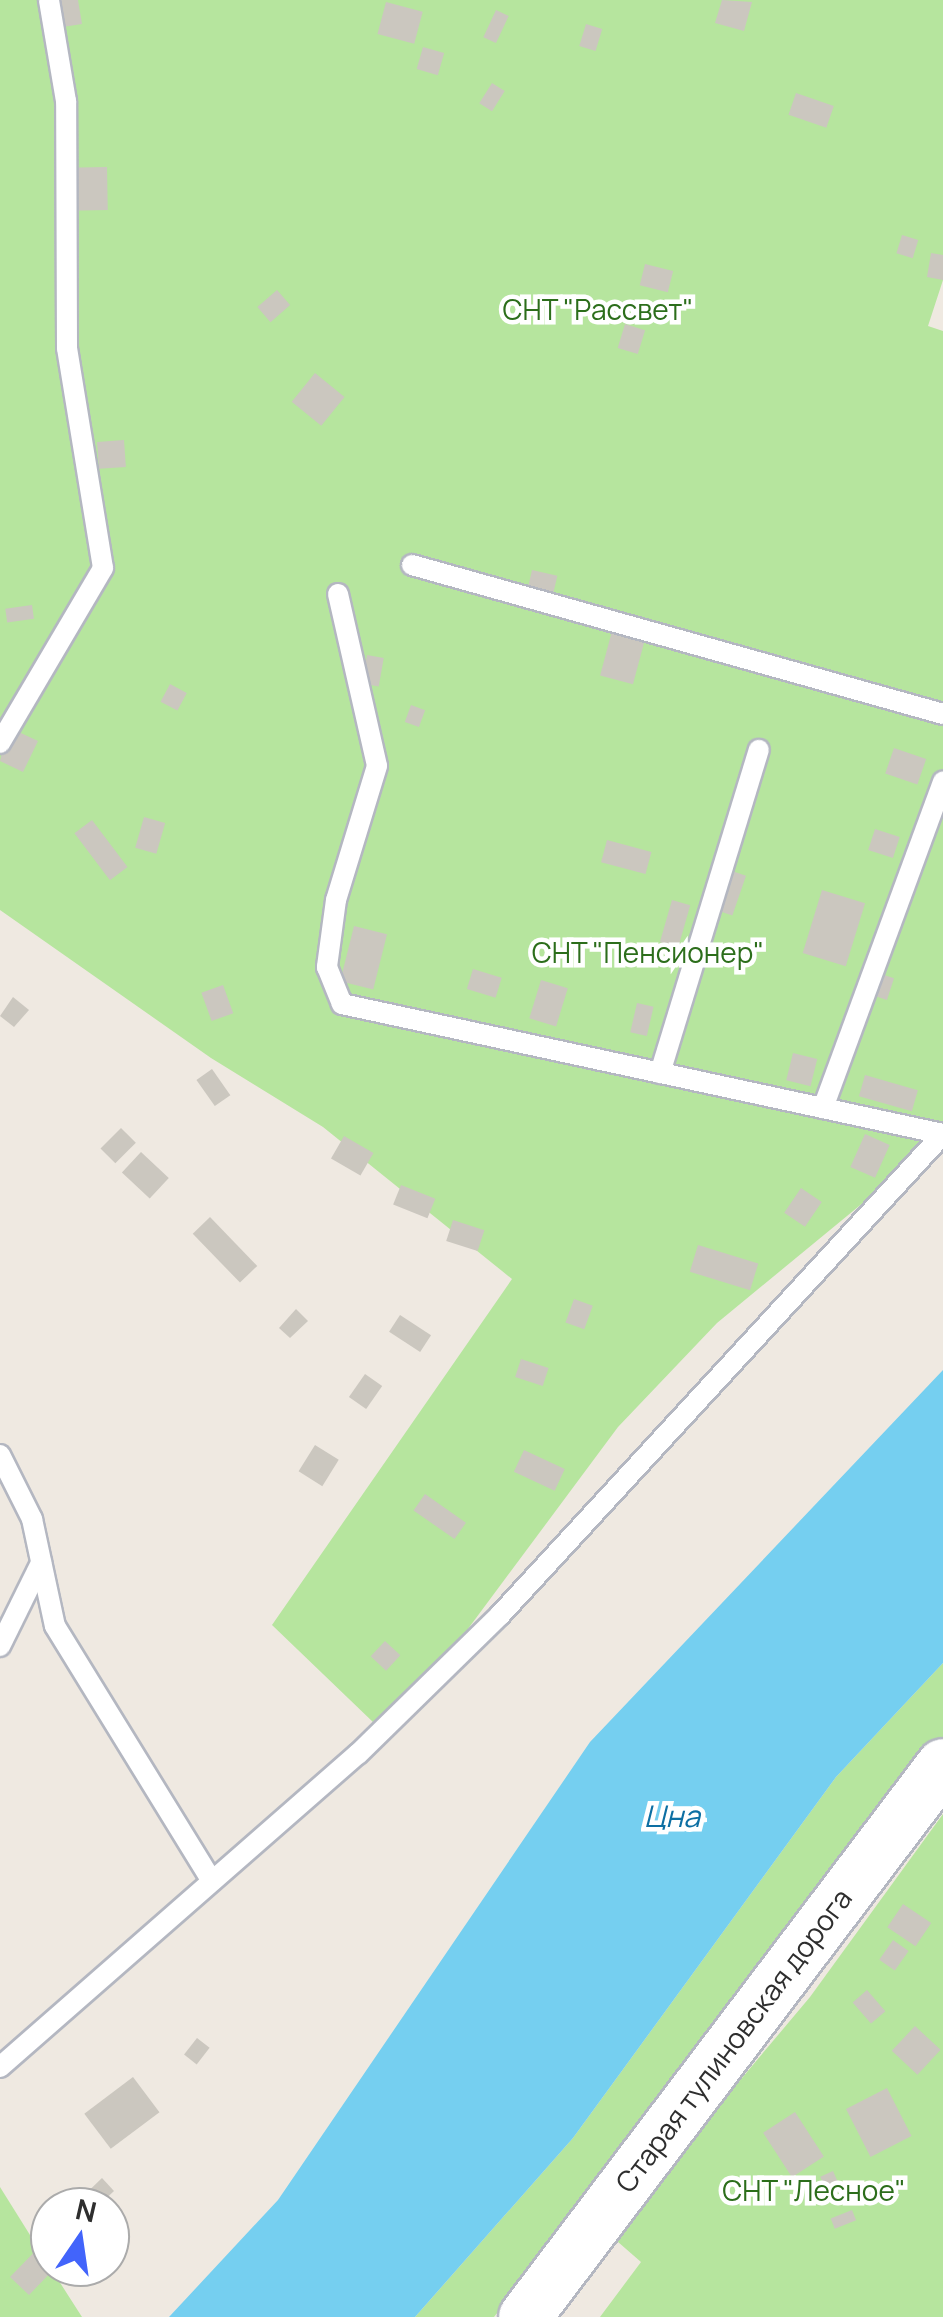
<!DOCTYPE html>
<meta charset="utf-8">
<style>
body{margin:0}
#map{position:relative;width:943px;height:2317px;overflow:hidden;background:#efe9e1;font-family:Manrope,sans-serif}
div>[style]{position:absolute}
.green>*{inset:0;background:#b6e59e}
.water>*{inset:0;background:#75cff0}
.building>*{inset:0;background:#cbc7bf;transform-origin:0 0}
.roads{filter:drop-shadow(2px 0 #b4b7c1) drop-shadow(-2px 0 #b4b7c1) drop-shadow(0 2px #b4b7c1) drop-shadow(0 -2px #b4b7c1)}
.service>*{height:20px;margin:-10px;padding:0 10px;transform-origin:10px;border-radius:10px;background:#fff}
.tertiary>*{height:52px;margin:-26px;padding:0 26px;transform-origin:26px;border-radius:26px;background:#fff}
span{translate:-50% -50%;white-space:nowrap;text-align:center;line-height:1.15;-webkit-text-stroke:9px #fff;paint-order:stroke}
.park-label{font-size:28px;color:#2c6e1b}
.street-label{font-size:28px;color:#2e2e2e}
.water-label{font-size:30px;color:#0d6fa3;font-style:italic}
.north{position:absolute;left:30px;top:2187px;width:100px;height:100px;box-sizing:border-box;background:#fff;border:2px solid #ababab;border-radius:50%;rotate:13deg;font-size:28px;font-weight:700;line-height:40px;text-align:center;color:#2e2e2e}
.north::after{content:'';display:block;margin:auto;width:35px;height:45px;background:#4264fb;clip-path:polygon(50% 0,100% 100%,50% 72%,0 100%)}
</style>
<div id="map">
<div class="green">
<i style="clip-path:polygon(0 0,943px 0,943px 280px,928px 326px,943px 331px,943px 1137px,717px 1323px,618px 1427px,433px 1676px,374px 1723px,272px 1625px,512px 1279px,323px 1127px,211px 1058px,0 910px)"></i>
<i style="clip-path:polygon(943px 1663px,943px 1756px,856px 1848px,494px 2317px,415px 2317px,573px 2138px,836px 1777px)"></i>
<i style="clip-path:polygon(943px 1814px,943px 2317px,600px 2317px,641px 2262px,610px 2235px,810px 1997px)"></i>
<i style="clip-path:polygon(0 2187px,50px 2267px,82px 2317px,0 2317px)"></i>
</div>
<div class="water">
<i style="clip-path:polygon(943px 1370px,943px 1663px,836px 1777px,573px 2138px,415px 2317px,169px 2317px,278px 2200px,590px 1742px)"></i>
</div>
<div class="building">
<i style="clip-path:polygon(52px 0,78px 0,82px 24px,56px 28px)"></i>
<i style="clip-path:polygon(722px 0,752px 2px,744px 31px,715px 23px)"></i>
<i style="left:386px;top:2px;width:38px;height:33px;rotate:15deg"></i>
<i style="left:496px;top:10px;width:14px;height:30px;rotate:25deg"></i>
<i style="left:586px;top:24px;width:17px;height:23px;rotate:17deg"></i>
<i style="left:423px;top:47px;width:22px;height:23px;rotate:16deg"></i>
<i style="left:492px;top:83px;width:15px;height:24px;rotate:32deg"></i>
<i style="left:796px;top:93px;width:40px;height:23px;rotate:19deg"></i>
<i style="left:107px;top:167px;width:43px;height:41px;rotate:89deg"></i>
<i style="left:902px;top:235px;width:17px;height:19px;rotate:17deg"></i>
<i style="clip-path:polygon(931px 253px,943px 255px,943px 280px,927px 277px)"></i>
<i style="left:645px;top:264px;width:29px;height:22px;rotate:14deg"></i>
<i style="left:277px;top:290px;width:20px;height:26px;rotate:49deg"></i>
<i style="left:625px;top:324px;width:21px;height:25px;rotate:17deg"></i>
<i style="left:315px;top:373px;width:38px;height:37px;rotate:39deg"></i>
<i style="left:124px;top:440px;width:27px;height:27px;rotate:86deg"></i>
<i style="left:532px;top:570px;width:26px;height:23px;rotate:13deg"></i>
<i style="left:32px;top:605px;width:14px;height:27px;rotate:82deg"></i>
<i style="left:612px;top:631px;width:34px;height:46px;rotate:15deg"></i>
<i style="left:367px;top:655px;width:17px;height:29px;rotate:10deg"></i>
<i style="left:170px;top:684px;width:19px;height:20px;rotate:28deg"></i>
<i style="left:411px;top:705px;width:15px;height:18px;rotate:20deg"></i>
<i style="clip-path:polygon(8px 727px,38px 741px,23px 772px,0 761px)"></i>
<i style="left:894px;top:748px;width:34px;height:27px;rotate:19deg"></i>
<i style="left:144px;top:817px;width:22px;height:32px;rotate:16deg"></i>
<i style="left:92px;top:820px;width:59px;height:22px;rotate:53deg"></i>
<i style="left:875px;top:829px;width:26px;height:22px;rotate:18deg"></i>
<i style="left:607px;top:840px;width:46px;height:23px;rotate:15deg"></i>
<i style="left:729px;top:870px;width:18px;height:42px;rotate:19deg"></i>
<i style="left:822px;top:890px;width:45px;height:66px;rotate:17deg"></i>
<i style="left:672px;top:900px;width:19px;height:44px;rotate:16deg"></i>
<i style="left:354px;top:926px;width:34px;height:57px;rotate:14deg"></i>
<i style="left:473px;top:969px;width:30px;height:21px;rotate:17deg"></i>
<i style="left:875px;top:972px;width:20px;height:23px;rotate:18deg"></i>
<i style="left:541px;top:980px;width:28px;height:40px;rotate:17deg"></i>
<i style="left:223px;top:985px;width:30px;height:23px;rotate:70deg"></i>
<i style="clip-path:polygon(13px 997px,29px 1010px,14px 1027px,0 1016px)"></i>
<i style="left:637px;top:1003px;width:17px;height:30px;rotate:13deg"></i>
<i style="left:793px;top:1053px;width:25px;height:28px;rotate:14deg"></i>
<i style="left:212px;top:1069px;width:32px;height:19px;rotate:55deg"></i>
<i style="left:865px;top:1075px;width:55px;height:22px;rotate:16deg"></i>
<i style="left:121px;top:1128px;width:21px;height:29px;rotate:45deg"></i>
<i style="left:865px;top:1134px;width:27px;height:36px;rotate:24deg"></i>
<i style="left:344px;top:1136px;width:34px;height:26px;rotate:30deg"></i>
<i style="left:141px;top:1152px;width:38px;height:28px;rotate:43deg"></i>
<i style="left:401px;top:1185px;width:37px;height:21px;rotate:22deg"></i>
<i style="left:801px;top:1188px;width:25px;height:30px;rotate:34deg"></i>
<i style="left:210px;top:1217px;width:68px;height:24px;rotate:46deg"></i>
<i style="left:453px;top:1220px;width:33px;height:22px;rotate:18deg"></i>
<i style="left:698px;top:1245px;width:63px;height:28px;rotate:17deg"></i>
<i style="left:574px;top:1299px;width:20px;height:25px;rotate:20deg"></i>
<i style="clip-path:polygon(296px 1309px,308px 1321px,290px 1338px,279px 1328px)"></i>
<i style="left:400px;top:1315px;width:37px;height:20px;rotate:33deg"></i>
<i style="left:521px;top:1359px;width:29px;height:19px;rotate:18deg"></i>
<i style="left:365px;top:1374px;width:21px;height:28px;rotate:35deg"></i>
<i style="left:315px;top:1445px;width:28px;height:31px;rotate:32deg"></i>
<i style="left:524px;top:1450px;width:45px;height:24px;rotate:25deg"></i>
<i style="left:425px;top:1494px;width:50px;height:20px;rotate:35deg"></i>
<i style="left:385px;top:1641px;width:21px;height:21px;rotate:43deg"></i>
<i style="left:903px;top:1904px;width:34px;height:28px;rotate:34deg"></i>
<i style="left:893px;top:1940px;width:19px;height:24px;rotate:35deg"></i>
<i style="left:867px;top:1990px;width:28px;height:19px;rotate:49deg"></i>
<i style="left:915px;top:2026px;width:35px;height:34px;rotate:43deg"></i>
<i style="left:197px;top:2038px;width:16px;height:21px;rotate:38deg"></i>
<i style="left:133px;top:2077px;width:44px;height:61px;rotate:53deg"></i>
<i style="left:887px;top:2088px;width:54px;height:46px;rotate:63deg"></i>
<i style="left:795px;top:2112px;width:53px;height:38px;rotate:57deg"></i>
<i style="left:833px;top:2171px;width:22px;height:14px;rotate:66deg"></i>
<i style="clip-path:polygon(102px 2178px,114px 2191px,97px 2207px,72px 2207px)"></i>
<i style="left:852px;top:2210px;width:11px;height:23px;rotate:68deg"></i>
<i style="clip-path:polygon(47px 2239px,50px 2267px,56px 2267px,29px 2295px,10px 2277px)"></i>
</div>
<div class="roads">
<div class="service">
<i style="left:412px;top:565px;width:552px;rotate:15.67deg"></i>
<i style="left:338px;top:594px;width:176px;rotate:77.2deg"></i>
<i style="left:377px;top:766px;width:140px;rotate:107deg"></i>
<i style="left:336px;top:900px;width:68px;rotate:97.7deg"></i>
<i style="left:327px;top:967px;width:40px;rotate:68deg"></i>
<i style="left:342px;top:1004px;width:615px;rotate:12.21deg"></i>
<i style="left:0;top:743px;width:203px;rotate:-59.5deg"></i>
<i style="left:103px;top:568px;width:223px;rotate:-99.3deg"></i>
<i style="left:67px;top:348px;width:247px;rotate:-90.2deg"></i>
<i style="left:66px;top:101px;width:102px;rotate:-99.6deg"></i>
<i style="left:660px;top:1073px;width:338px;rotate:-73deg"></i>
<i style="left:823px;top:1108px;width:348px;rotate:-69.8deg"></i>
<i style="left:0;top:1455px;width:72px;rotate:63.4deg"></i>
<i style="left:32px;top:1519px;width:109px;rotate:77.9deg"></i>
<i style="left:55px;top:1626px;width:299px;rotate:58.4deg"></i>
<i style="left:0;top:1646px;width:93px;rotate:-63.7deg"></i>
<i style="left:0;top:2067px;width:476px;rotate:-41.2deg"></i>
<i style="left:358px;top:1754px;width:199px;rotate:-44.4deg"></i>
<i style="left:500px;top:1615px;width:654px;rotate:-47.35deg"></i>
</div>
<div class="tertiary">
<i style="left:525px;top:2317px;width:692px;rotate:-52.87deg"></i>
</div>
</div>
<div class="park-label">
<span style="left:598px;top:309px">СНТ "Рассвет"</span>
<span style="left:648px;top:952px">СНТ "Пенсионер"</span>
<span style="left:814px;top:2190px">СНТ "Лесное"</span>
</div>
<div class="street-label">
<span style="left:733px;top:2040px;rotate:-53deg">Старая тулиновская дорога</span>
</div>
<div class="water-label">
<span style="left:672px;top:1816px">Цна</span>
</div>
<div class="north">N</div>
</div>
